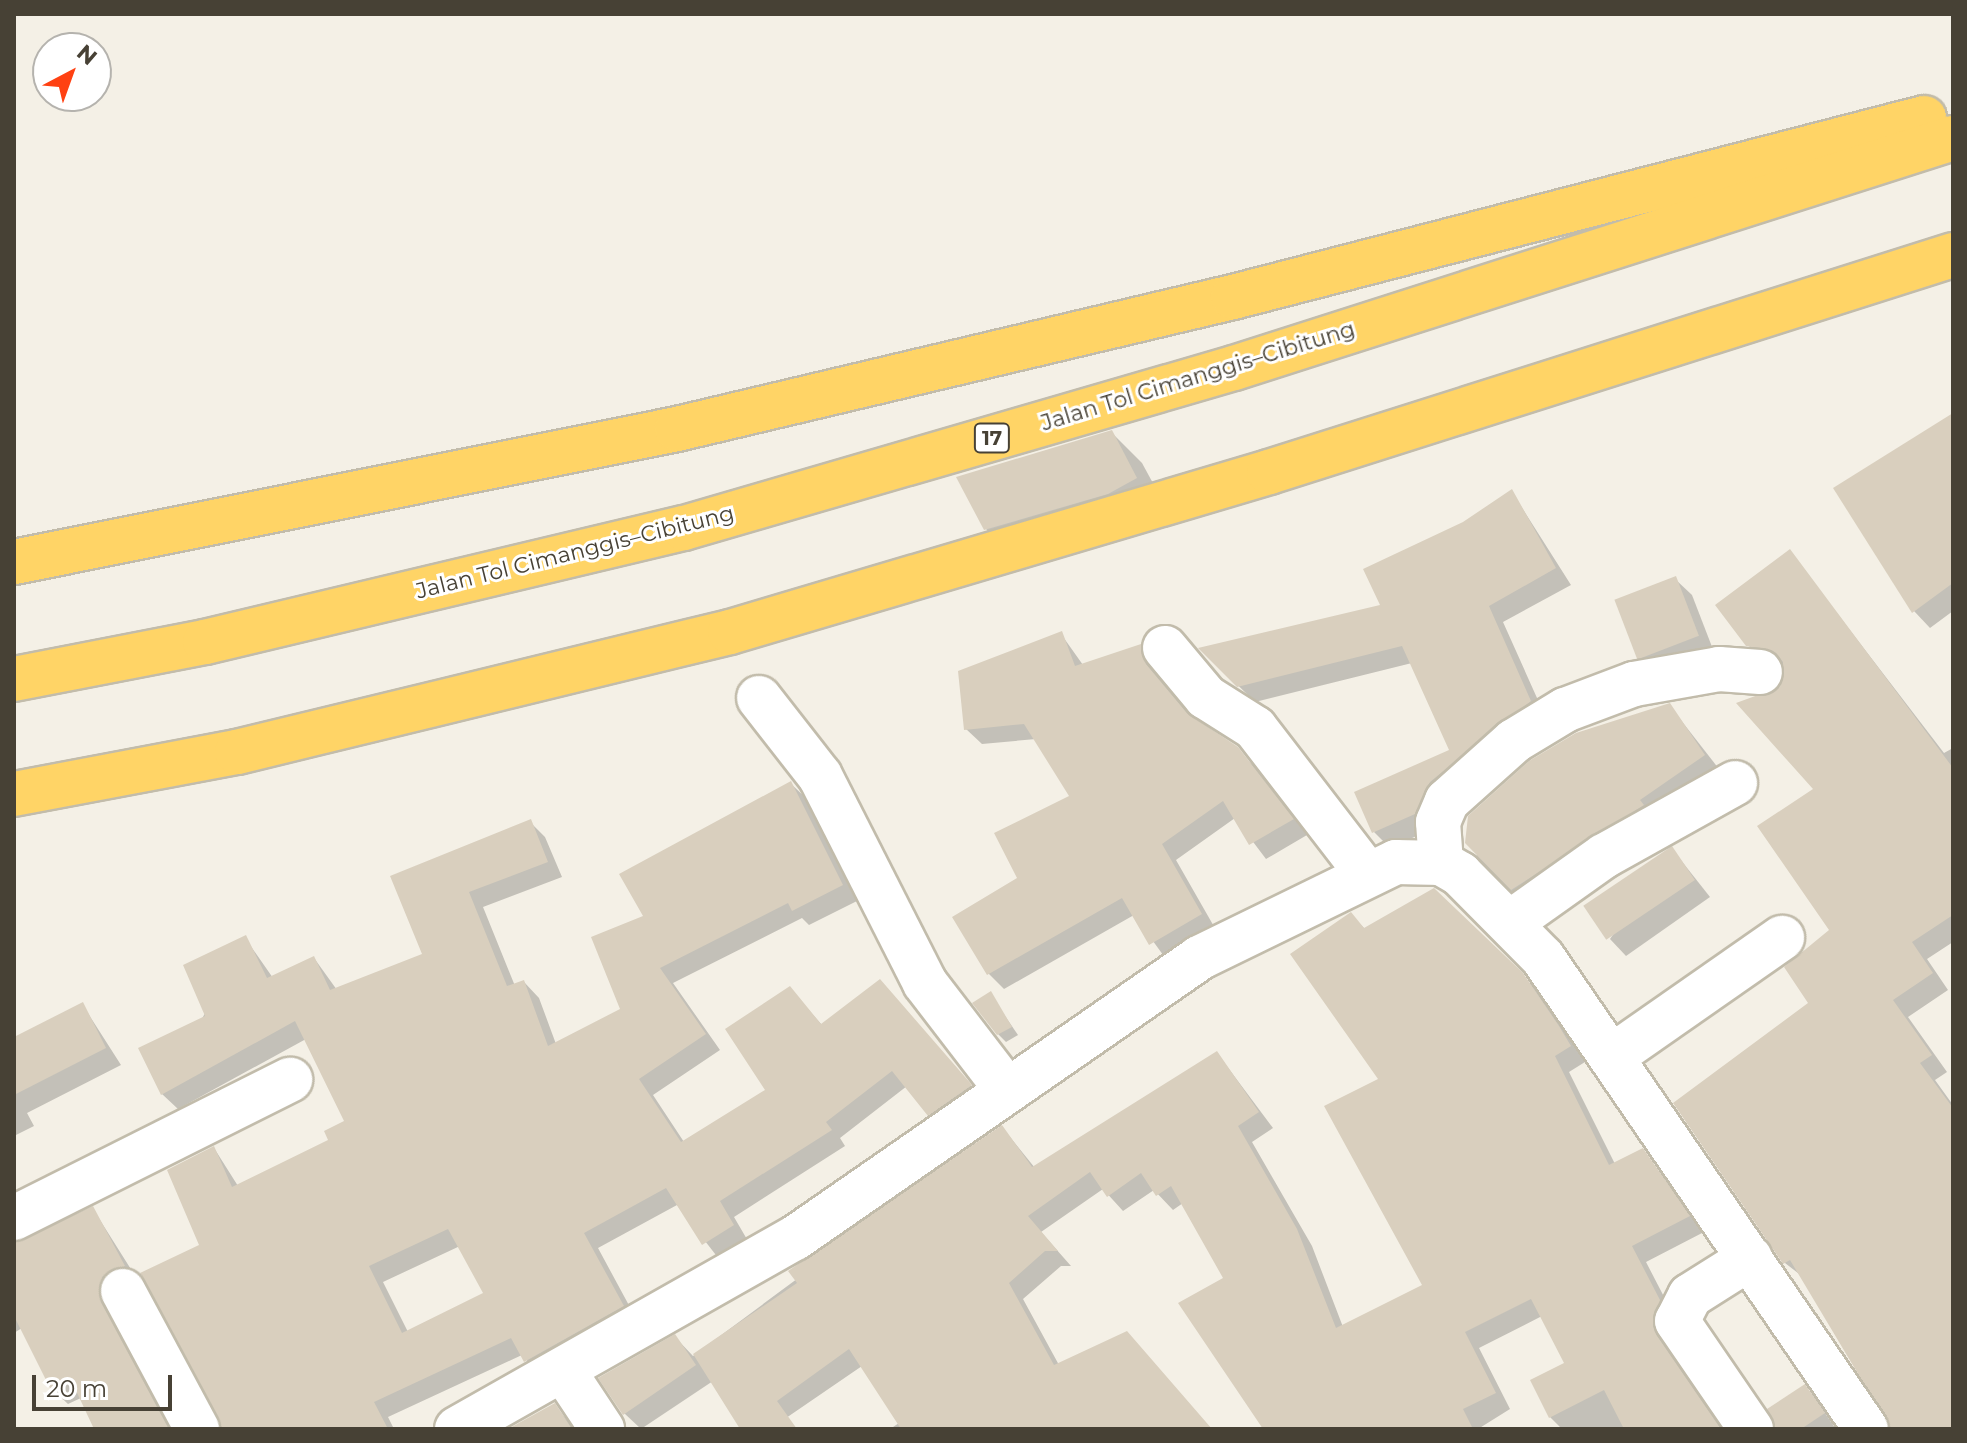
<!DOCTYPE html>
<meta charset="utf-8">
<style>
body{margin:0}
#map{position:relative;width:1967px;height:1443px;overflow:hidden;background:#f4f0e6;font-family:Montserrat,sans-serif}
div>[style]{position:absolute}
.shadow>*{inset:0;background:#0003;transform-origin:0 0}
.building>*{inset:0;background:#d9cfbe;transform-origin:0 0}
.roads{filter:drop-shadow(2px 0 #c2bcab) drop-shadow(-2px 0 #c2bcab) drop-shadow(0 2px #c2bcab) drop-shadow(0 -2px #c2bcab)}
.minor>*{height:44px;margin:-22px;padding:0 22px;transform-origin:22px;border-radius:22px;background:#fff}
.motorway>*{height:44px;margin:-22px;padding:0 22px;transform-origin:22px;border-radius:22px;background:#ffd466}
span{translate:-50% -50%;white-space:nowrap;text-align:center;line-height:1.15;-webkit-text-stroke:6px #fff;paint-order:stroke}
.shield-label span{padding:2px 6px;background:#fff;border:2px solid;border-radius:6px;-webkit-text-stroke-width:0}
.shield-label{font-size:20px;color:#474135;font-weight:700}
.street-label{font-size:22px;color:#474135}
.frame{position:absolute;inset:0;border:16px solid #474135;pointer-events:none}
.north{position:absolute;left:32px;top:32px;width:80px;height:80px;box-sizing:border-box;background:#fff;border:2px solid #b5b3ae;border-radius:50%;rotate:41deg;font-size:22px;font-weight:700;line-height:32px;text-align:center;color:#474135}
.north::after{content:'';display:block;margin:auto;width:28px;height:36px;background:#ff4112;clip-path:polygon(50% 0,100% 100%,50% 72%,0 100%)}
.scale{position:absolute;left:32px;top:1375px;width:140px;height:36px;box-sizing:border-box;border:4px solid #474135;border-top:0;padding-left:10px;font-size:24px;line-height:28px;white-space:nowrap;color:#474135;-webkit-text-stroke:6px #fff;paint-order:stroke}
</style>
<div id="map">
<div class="shadow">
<i style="clip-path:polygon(1953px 415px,1953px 611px,1930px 628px,1914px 611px)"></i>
<i style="clip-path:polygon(1111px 432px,1142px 463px,1167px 509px,1017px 560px,986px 529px)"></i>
<i style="clip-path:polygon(1512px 492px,1571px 585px,1503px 622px,1546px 718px,1430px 830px,1390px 848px,1374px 832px,1452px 751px,1412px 663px,1255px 702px,1201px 649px,1383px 606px,1464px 524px)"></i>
<i style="clip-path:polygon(1790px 552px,1944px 753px,1953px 748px,1953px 942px,1927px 959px,1948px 990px,1908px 1017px,1947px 1072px,1935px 1080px,1953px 1105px,1953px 1393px,1785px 1263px,1811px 1003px,1832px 930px,1816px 789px,1782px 688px,1784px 665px,1765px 662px,1748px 645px)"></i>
<i style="clip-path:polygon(1675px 579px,1692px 595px,1714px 652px,1656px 673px,1640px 657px)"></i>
<i style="clip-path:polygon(1061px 634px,1083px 665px,1140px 646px,1192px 719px,1253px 765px,1307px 835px,1266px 859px,1235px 818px,1176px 860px,1216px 930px,1166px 959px,1134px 915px,1004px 989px,988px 973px,1020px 879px,1072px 797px,1036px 739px,982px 744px,966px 729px)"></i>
<i style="left:1669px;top:705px;width:90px;height:244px;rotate:52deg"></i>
<i style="clip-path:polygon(evenodd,790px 783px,806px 798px,857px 901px,809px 925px,802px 918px,673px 983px,720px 1050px,653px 1095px,684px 1142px,768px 1090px,790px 989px,822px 1025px,880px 981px,985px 1101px,945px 1129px,907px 1086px,840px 1138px,845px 1146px,734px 1217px,748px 1241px,719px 1259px,677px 1205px,598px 1248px,638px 1322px,541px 1376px,522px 1355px,388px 1417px,394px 1429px,221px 1429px,201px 1246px,214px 1148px,238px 1186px,331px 1141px,347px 1122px,306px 1039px,178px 1109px,162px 1094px,245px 938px,273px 978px,314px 958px,337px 990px,424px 955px,393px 877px,530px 822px,545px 837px,562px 877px,483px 907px,515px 986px,524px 982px,539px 998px,556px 1044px,622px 1010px,646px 917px,622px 875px,790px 783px,460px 1246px,486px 1294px,408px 1332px,383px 1282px,460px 1246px)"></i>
<i style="clip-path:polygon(1672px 849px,1710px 897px,1626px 956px,1610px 939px)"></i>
<i style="clip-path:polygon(1434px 890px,1538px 991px,1574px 1043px,1585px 1062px,1569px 1072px,1615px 1164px,1643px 1150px,1704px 1232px,1646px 1262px,1674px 1316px,1667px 1338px,1671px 1353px,1725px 1429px,1562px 1429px,1550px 1417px,1567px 1364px,1542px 1316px,1479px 1348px,1510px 1409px,1478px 1429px,1266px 1429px,1225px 1279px,1183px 1203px,1173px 1210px,1154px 1190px,1123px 1211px,1103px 1189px,1041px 1232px,1071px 1266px,1061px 1266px,1023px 1299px,1059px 1365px,1212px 1429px,890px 1429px,899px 1423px,862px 1366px,770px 1429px,744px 1429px,713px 1381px,641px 1429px,624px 1413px,675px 1337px,693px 1356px,1002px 1127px,1035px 1168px,1217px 1053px,1273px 1128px,1252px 1142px,1312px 1246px,1343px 1327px,1425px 1285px,1350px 914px,1365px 929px)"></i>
<i style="clip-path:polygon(990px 994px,1018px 1035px,1006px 1042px,998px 1034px)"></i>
<i style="clip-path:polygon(82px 1004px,121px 1065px,27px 1113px,34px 1126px,14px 1136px,14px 1038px)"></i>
<i style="clip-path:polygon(93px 1209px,139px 1282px,174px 1429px,103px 1429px,83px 1397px,68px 1404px,52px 1389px,22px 1328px,14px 1333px,14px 1242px)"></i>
<i style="clip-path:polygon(1805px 1387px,1812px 1394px,1836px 1429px,1778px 1429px)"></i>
<i style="clip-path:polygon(554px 1405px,575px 1429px,515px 1429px)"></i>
</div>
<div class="building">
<i style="clip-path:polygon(1953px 413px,1953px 583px,1912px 613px,1833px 488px)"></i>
<i style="clip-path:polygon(1112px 430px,1137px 478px,1108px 494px,984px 530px,956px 477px)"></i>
<i style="clip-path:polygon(1512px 489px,1556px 568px,1489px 606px,1531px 701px,1430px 782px,1415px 814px,1372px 833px,1354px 792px,1449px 750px,1402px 646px,1237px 687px,1198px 648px,1380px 605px,1363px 569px,1463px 522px)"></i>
<i style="clip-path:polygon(1790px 549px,1953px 768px,1953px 915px,1912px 942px,1933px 973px,1893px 1000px,1932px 1055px,1920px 1063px,1953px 1108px,1953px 1429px,1891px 1429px,1790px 1260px,1783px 1264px,1673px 1103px,1808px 1003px,1784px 967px,1829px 930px,1757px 826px,1813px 789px,1736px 703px,1780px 687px,1783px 662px,1773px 651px,1746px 646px,1715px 605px)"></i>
<i style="left:1676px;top:576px;width:64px;height:66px;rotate:69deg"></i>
<i style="clip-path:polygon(1062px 631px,1075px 666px,1141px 644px,1146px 664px,1187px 713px,1238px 747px,1294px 819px,1249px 845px,1223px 801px,1162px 844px,1202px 914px,1149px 945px,1122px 898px,987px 975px,952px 917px,1017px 878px,994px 833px,1069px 796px,1024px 724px,964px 730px,958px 671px)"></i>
<i style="clip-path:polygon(1670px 703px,1705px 755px,1640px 800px,1644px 805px,1511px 890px,1465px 843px,1468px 816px,1529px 761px,1576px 733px)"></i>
<i style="clip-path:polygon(evenodd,791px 781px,843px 885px,792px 911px,788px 903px,660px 968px,706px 1034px,639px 1079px,681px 1142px,765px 1090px,725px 1029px,790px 986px,821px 1024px,880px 979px,972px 1085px,928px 1116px,892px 1071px,826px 1122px,832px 1130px,720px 1201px,734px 1225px,702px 1245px,666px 1188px,584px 1233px,624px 1306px,524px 1362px,511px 1338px,374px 1402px,388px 1429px,222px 1429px,140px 1273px,199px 1245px,167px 1170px,214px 1146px,232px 1187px,328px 1140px,324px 1131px,344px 1121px,295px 1021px,161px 1095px,138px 1048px,205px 1016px,183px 965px,246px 935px,267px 978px,314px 956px,330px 990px,422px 954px,390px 876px,531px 819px,548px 862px,469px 892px,507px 986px,524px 980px,548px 1046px,620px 1009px,591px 937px,643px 916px,619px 874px,791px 781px,448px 1229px,483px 1293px,402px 1333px,369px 1266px,448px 1229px)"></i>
<i style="left:1672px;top:846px;width:41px;height:107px;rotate:56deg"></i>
<i style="clip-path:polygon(1434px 888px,1523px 973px,1559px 1026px,1571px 1046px,1555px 1056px,1609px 1165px,1643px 1148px,1690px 1216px,1632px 1246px,1660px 1300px,1656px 1334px,1721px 1429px,1624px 1429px,1604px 1390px,1549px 1418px,1530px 1380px,1564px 1363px,1531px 1299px,1465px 1332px,1496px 1393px,1463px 1409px,1473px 1429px,1263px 1429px,1178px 1303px,1223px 1278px,1171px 1186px,1156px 1196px,1141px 1173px,1107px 1197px,1090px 1172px,1028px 1216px,1058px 1251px,1045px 1251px,1009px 1283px,1054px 1365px,1127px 1331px,1212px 1429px,901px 1429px,849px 1349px,777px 1401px,797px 1429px,740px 1429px,693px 1354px,797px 1283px,788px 1271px,1002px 1125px,1032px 1167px,1217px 1051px,1259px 1112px,1238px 1126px,1297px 1229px,1336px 1328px,1422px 1285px,1324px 1106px,1378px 1079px,1290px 954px,1351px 912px,1364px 928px)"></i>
<i style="clip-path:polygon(991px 991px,1012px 1027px,997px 1035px,972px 1003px)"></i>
<i style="clip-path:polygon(83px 1002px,106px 1048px,14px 1095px,14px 1037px)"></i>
<i style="clip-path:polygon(93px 1206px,125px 1266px,102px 1277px,101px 1302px,169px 1429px,94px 1429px,71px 1380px,51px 1390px,14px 1316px,14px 1243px)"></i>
<i style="clip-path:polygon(675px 1334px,696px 1365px,623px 1415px,598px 1378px)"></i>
<i style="clip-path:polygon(1805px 1384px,1825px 1413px,1801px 1429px,1776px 1429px,1767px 1409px)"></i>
<i style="clip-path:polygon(555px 1403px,572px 1429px,508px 1429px)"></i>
</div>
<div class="roads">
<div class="minor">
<i style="left:1165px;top:648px;width:64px;rotate:50.1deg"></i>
<i style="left:1206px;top:697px;width:58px;rotate:32.3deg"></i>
<i style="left:1255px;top:728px;width:180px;rotate:52.4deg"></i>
<i style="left:759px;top:698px;width:99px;rotate:52deg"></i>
<i style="left:820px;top:776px;width:232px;rotate:63.1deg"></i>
<i style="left:925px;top:983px;width:135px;rotate:52.5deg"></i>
<i style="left:1441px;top:863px;width:41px;rotate:-94.2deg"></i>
<i style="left:1438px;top:822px;width:23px;rotate:-67deg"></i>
<i style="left:1447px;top:801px;width:90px;rotate:-41.8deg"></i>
<i style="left:1514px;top:741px;width:60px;rotate:-31.3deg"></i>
<i style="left:1565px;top:710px;width:74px;rotate:-20.6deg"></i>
<i style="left:1634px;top:684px;width:86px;rotate:-10deg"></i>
<i style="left:1719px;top:669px;width:41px;rotate:4.2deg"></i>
<i style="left:1511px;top:922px;width:114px;rotate:-35.4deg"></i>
<i style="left:1604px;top:856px;width:150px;rotate:-29.1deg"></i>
<i style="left:1614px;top:1055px;width:205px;rotate:-34.9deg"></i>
<i style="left:14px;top:1218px;width:309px;rotate:-26.6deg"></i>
<i style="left:1750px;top:1258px;width:71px;rotate:147.7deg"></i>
<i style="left:1690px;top:1296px;width:28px;rotate:117deg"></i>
<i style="left:1677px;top:1321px;width:131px;rotate:55.6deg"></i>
<i style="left:123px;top:1291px;width:157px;rotate:61.8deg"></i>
<i style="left:563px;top:1370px;width:71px;rotate:56.5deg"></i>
<i style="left:457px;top:1429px;width:388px;rotate:-29.5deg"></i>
<i style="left:795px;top:1238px;width:492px;rotate:-34.7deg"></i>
<i style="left:1199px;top:958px;width:219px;rotate:-26deg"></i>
<i style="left:1396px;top:862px;width:45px;rotate:1.3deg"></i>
<i style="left:1441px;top:863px;width:22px;rotate:30deg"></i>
<i style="left:1460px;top:874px;width:118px;rotate:45.3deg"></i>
<i style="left:1543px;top:958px;width:571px;rotate:55.56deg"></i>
</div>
<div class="motorway">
<i style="left:14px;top:562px;width:676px;rotate:-11.34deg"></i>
<i style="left:677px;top:429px;width:571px;rotate:-13.36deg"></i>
<i style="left:1233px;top:297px;width:714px;rotate:-14.52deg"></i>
<i style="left:14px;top:679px;width:195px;rotate:-11deg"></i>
<i style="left:205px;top:642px;width:492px;rotate:-13.4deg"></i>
<i style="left:684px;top:528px;width:573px;rotate:-16.22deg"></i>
<i style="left:1234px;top:368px;width:755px;rotate:-17.74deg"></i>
<i style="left:14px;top:794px;width:227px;rotate:-10.7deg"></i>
<i style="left:237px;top:752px;width:507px;rotate:-13.68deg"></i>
<i style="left:730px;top:632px;width:562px;rotate:-16.53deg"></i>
<i style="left:1269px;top:472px;width:718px;rotate:-17.6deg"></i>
</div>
</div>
<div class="shield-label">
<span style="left:992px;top:438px">17</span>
</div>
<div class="street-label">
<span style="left:1198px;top:376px;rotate:-17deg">Jalan Tol Cimanggis–Cibitung</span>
<span style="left:575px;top:552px;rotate:-14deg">Jalan Tol Cimanggis–Cibitung</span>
</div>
<div class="frame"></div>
<div class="north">N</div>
<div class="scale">20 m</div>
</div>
